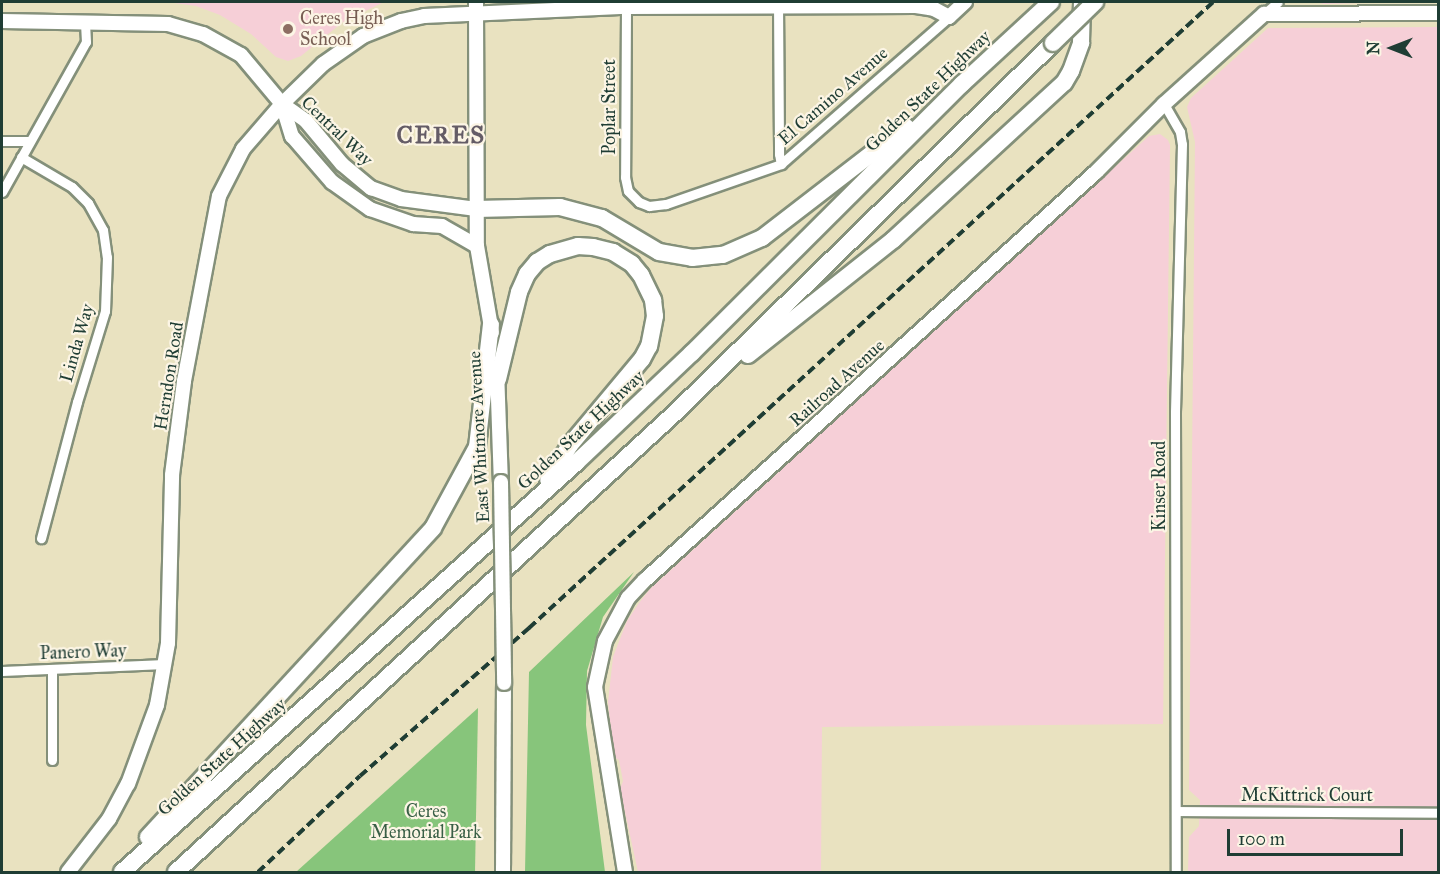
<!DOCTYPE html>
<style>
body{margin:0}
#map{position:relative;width:1440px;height:874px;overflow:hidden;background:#e9e2c0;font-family:"IM FELL Great Primer",serif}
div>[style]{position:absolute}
.built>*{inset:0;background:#f6cfd7}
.green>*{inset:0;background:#87c57b}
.roads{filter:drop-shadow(2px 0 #84907a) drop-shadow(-2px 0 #84907a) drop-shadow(0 2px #84907a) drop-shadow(0 -2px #84907a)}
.street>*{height:9px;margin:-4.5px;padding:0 4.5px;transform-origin:4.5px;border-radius:4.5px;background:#fff}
.secondary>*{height:14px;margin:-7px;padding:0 7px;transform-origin:7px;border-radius:7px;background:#fff}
.highway>*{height:16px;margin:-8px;padding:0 8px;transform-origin:8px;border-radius:8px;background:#fff}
.rail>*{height:4px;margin-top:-2px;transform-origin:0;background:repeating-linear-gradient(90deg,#1f3d34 0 9px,transparent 0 13.5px)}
.bridges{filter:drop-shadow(2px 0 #84907a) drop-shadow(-2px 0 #84907a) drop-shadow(0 2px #84907a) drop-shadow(0 -2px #84907a)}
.secondary-bridge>*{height:14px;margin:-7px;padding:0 7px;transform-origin:7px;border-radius:7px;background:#fff}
.highway-bridge>*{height:16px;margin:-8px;padding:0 8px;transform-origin:8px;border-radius:8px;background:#fff}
.dots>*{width:16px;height:16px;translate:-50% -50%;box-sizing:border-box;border:3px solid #fcf5e5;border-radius:50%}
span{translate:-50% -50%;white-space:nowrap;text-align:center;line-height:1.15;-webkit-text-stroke:4.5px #fcf5e5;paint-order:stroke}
.education-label{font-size:18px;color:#785e54}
.left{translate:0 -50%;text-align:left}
.street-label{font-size:18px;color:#1f3d34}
.park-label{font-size:18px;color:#395f46}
.district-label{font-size:24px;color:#645c66;font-weight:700;letter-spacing:1.5px}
.frame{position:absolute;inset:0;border:3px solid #1f3d34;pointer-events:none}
.north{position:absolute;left:1362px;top:18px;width:60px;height:60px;-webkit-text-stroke:4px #fcf5e5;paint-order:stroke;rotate:270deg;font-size:16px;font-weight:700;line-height:24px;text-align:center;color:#1f3d34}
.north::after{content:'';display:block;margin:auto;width:21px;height:27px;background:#1f3d34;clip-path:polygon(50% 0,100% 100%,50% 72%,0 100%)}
.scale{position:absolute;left:1227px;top:829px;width:176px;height:27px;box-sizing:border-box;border:3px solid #1f3d34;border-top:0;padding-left:8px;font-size:18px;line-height:21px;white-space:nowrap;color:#1f3d34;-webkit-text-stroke:4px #fcf5e5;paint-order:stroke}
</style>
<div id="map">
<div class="built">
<i style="clip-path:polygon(167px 2px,384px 2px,343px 22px,301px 56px,288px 61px,276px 57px,251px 34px,220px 15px,196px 6px)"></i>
<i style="clip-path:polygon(1316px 2px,1402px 2px,1324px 4px)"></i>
<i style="clip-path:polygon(1438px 27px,1438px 872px,1188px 872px,1189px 837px,1199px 826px,1200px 800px,1189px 790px,1195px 142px,1187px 107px,1191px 98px,1268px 28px)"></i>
<i style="clip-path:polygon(1160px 134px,1168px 140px,1170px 145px,1163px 724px,822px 727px,821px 872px,638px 872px,620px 789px,623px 781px,619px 760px,614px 757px,608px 702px,613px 657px,627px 621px,639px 603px,650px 589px,1149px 136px)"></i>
</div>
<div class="green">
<i style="clip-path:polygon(634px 572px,603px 617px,587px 671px,586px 725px,605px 872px,525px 872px,529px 672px)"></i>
<i style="clip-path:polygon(478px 708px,475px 872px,296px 872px)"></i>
</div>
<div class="roads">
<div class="street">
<i style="left:778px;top:2px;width:152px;rotate:89.6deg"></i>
<i style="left:779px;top:154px;width:10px;rotate:79deg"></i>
<i style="left:626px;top:7px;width:170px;rotate:90.3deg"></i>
<i style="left:625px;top:177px;width:14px;rotate:78deg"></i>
<i style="left:628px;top:191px;width:16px;rotate:45deg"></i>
<i style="left:639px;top:202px;width:11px;rotate:22deg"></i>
<i style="left:649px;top:206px;width:17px;rotate:-7deg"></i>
<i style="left:666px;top:204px;width:122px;rotate:-19.2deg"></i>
<i style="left:781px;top:164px;width:223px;rotate:-41.2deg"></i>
<i style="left:1264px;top:14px;width:18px;rotate:-41deg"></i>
<i style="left:1164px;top:104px;width:32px;rotate:60deg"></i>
<i style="left:1180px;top:132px;width:12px;rotate:81deg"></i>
<i style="left:1182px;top:144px;width:268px;rotate:91.5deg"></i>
<i style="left:1175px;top:412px;width:460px;rotate:89.9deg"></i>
<i style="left:2px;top:141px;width:27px"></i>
<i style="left:21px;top:157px;width:59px;rotate:30.5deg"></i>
<i style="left:72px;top:187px;width:23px;rotate:45deg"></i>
<i style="left:88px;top:203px;width:31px;rotate:61deg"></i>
<i style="left:103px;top:230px;width:27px;rotate:82deg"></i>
<i style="left:107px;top:257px;width:54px;rotate:92.1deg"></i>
<i style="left:105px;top:311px;width:95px;rotate:107.1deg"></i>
<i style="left:77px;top:402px;width:141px;rotate:104.8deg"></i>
<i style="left:2px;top:192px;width:172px;rotate:-60.8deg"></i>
<i style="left:86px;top:42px;width:21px;rotate:-93deg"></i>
<i style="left:52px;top:670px;width:90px;rotate:90deg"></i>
<i style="left:2px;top:671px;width:163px;rotate:-2.5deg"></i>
<i style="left:1176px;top:811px;width:262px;rotate:0.4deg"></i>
</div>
<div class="secondary">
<i style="left:476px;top:2px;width:244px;rotate:89.8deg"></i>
<i style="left:477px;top:246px;width:88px;rotate:80.2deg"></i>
<i style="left:2px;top:21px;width:166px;rotate:1deg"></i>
<i style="left:168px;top:24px;width:36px;rotate:16deg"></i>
<i style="left:203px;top:34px;width:43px;rotate:28.9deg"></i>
<i style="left:241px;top:55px;width:64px;rotate:50.1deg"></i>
<i style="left:282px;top:104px;width:29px;rotate:35deg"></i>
<i style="left:306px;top:121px;width:56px;rotate:50.1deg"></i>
<i style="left:342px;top:164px;width:38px;rotate:40deg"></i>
<i style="left:371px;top:188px;width:32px;rotate:20deg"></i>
<i style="left:401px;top:199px;width:76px;rotate:7.6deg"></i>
<i style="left:282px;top:104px;width:34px;rotate:73deg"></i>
<i style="left:292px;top:136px;width:61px;rotate:49deg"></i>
<i style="left:332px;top:182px;width:47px;rotate:35.4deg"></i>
<i style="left:370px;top:209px;width:46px;rotate:19.2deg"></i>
<i style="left:413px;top:224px;width:29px;rotate:4deg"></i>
<i style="left:442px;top:226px;width:40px;rotate:29.7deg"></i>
<i style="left:497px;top:370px;width:112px;rotate:88deg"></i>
<i style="left:68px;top:872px;width:67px;rotate:-52.3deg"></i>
<i style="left:109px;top:819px;width:40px;rotate:-62deg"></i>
<i style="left:128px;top:784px;width:84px;rotate:-69.8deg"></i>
<i style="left:157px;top:705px;width:63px;rotate:-79.9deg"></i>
<i style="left:168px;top:643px;width:168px;rotate:-88.6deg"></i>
<i style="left:172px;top:475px;width:95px;rotate:-82.7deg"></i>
<i style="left:184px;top:381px;width:188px;rotate:-79.3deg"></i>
<i style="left:219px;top:196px;width:53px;rotate:-62.9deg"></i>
<i style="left:243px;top:149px;width:60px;rotate:-49.1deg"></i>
<i style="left:282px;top:104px;width:57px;rotate:-44.3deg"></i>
<i style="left:323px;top:64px;width:49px;rotate:-35deg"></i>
<i style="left:363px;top:36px;width:41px;rotate:-21.5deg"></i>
<i style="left:401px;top:21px;width:24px;rotate:-12deg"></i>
<i style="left:424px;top:16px;width:202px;rotate:-2.6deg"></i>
<i style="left:626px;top:7px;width:290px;rotate:-0.2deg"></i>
<i style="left:916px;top:6px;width:18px;rotate:9deg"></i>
<i style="left:934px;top:9px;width:17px;rotate:28deg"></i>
<i style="left:949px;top:17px;width:22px;rotate:-43deg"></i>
<i style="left:503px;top:872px;width:189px;rotate:-89.7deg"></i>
<i style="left:625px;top:872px;width:187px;rotate:-99.2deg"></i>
<i style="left:595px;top:687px;width:47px;rotate:-77.7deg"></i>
<i style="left:605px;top:641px;width:49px;rotate:-61.9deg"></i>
<i style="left:628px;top:598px;width:25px;rotate:-47deg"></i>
<i style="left:645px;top:580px;width:608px;rotate:-42.13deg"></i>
<i style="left:1096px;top:172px;width:96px;rotate:-45deg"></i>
<i style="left:1164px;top:104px;width:135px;rotate:-42deg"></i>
<i style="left:1264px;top:14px;width:174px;rotate:-0.3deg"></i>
</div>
<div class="highway">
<i style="left:476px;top:209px;width:84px;rotate:-1.4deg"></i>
<i style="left:560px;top:207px;width:43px;rotate:14.7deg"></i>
<i style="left:602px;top:218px;width:66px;rotate:30.8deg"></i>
<i style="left:659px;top:252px;width:34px;rotate:10deg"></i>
<i style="left:692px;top:258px;width:31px;rotate:-6deg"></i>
<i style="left:723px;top:255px;width:43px;rotate:-23.6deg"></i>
<i style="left:762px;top:238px;width:182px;rotate:-37.6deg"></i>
<i style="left:748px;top:355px;width:185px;rotate:-38.4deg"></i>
<i style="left:893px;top:240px;width:232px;rotate:-42.6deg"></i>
<i style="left:1064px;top:83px;width:14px;rotate:-60deg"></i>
<i style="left:1071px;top:71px;width:30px;rotate:-70deg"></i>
<i style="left:1081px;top:43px;width:41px;rotate:-88.6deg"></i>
<i style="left:498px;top:379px;width:89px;rotate:-76.4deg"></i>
<i style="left:519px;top:292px;width:20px;rotate:-66deg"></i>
<i style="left:527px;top:274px;width:16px;rotate:-50deg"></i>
<i style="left:537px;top:262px;width:15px;rotate:-32deg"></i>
<i style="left:550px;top:254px;width:29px;rotate:-16deg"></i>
<i style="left:578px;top:246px;width:15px;rotate:4deg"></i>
<i style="left:593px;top:247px;width:21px;rotate:14deg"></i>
<i style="left:613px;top:252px;width:22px;rotate:32deg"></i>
<i style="left:632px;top:264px;width:14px;rotate:51deg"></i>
<i style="left:641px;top:275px;width:28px;rotate:64deg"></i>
<i style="left:653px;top:300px;width:16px;rotate:83deg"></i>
<i style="left:655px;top:316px;width:31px;rotate:101deg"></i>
<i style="left:649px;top:346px;width:15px;rotate:118deg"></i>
<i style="left:642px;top:359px;width:112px;rotate:129.9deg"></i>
<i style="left:570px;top:445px;width:41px;rotate:122.2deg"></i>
<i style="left:148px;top:837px;width:420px;rotate:-47.3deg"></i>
<i style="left:433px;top:528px;width:92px;rotate:-61.5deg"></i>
<i style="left:477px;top:447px;width:123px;rotate:-83.5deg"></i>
<i style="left:122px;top:872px;width:612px;rotate:-42.02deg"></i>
<i style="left:577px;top:462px;width:158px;rotate:-43.5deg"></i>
<i style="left:692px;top:353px;width:381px;rotate:-44.9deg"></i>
<i style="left:962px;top:84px;width:121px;rotate:-42.7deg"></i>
<i style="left:176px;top:872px;width:681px;rotate:-42.62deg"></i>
<i style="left:677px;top:411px;width:526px;rotate:-44.38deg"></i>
</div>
</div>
<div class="rail">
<i style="left:258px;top:872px;width:140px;rotate:-43.3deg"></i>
<i style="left:360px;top:776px;width:225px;rotate:-41.2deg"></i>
<i style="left:529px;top:628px;width:927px;rotate:-42.46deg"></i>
</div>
<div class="bridges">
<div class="secondary-bridge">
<i style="left:501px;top:482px;width:201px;rotate:89.1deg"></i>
</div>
<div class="highway-bridge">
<i style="left:1053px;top:43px;width:59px;rotate:-44.3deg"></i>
</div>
</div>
<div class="dots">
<i style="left:288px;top:29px;background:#8d6e63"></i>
</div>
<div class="education-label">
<span class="left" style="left:300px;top:29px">Ceres High<br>School</span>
</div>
<div class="street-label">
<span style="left:928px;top:91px;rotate:-44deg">Golden State Highway</span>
<span style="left:833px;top:96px;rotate:-41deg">El Camino Avenue</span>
<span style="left:609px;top:107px;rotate:-90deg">Poplar Street</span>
<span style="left:337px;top:131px;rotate:44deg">Central Way</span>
<span style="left:77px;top:343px;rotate:-74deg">Linda Way</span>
<span style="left:169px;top:376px;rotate:-81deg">Herndon Road</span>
<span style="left:837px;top:383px;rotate:-42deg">Railroad Avenue</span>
<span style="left:581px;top:430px;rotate:-43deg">Golden State Highway</span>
<span style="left:479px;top:437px;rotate:-93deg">East Whitmore Avenue</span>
<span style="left:1159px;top:486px;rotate:-90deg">Kinser Road</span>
<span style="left:83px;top:652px;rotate:-2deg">Panero Way</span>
<span style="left:222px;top:757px;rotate:-42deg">Golden State Highway</span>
<span style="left:1307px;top:795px">McKittrick Court</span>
</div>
<div class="park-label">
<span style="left:426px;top:822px">Ceres<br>Memorial Park</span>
</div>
<div class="district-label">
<span style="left:441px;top:136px">CERES</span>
</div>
<div class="frame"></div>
<div class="north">N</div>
<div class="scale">100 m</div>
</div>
